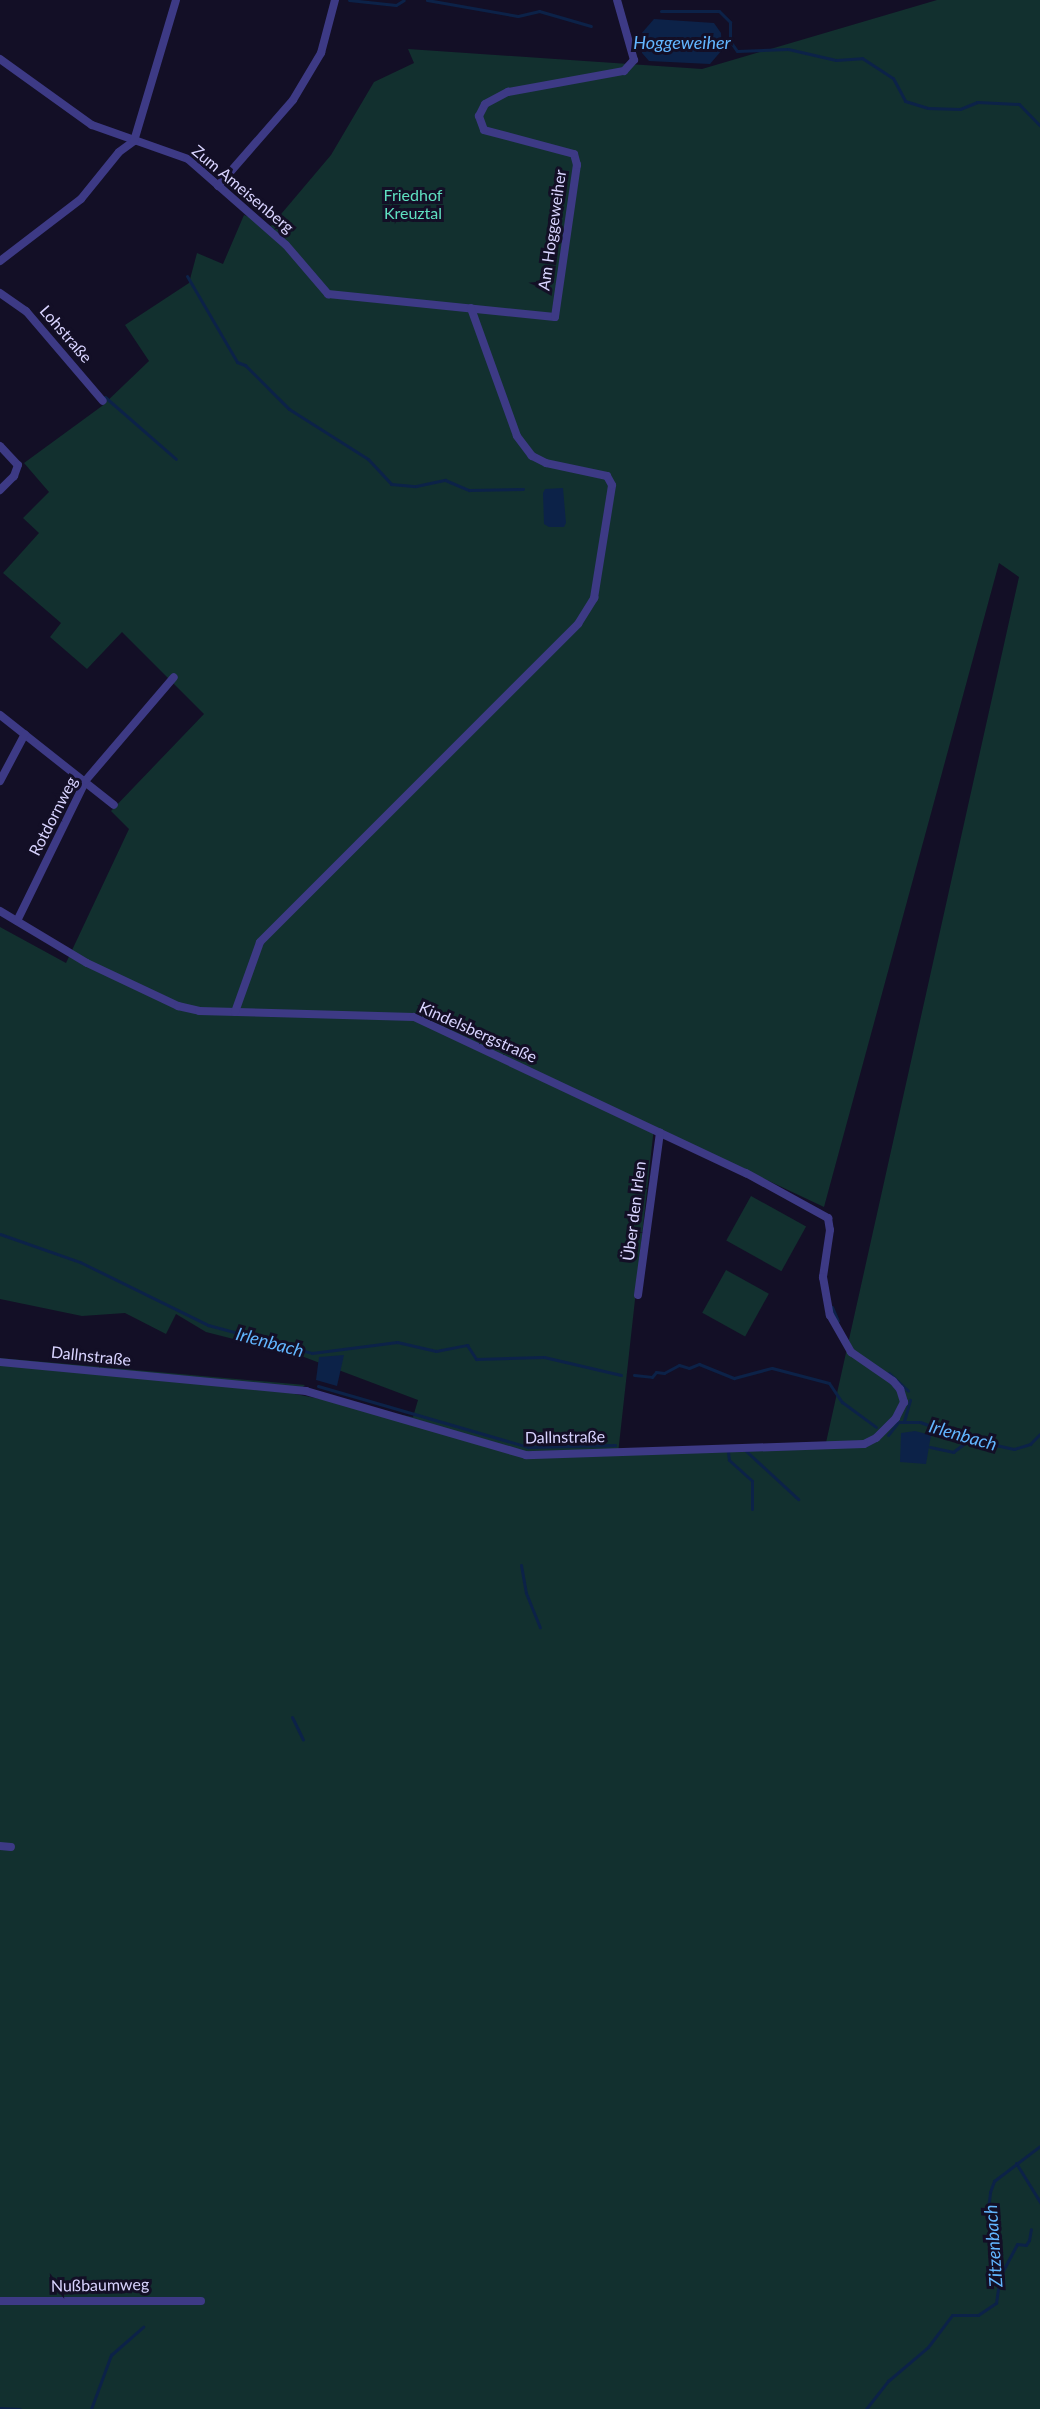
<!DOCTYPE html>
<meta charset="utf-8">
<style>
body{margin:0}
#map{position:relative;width:1040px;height:2409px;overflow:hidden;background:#130f26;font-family:Lato,sans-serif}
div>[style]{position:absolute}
.green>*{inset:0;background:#12302f;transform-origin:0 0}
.water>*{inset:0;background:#0c2248}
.stream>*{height:3px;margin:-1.5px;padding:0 1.5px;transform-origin:1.5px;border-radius:1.5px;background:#0c2248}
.street>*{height:8px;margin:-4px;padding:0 4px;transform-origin:4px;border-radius:4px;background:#3d3a85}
span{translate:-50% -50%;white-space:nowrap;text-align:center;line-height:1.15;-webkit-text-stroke:6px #130f26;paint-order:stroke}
.street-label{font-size:16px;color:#d9d4ff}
.park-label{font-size:16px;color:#5fe0c0}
.water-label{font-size:18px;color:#62b6ff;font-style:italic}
</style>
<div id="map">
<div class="green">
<i style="clip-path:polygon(evenodd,937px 0,1040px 0,1040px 2409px,0 2409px,0 1358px,305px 1385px,295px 1394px,413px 1417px,418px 1400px,304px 1357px,206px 1332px,176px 1314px,166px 1334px,125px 1313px,82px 1316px,0 1299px,0 927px,66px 963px,129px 829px,111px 811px,204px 714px,122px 632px,87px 669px,50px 637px,61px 623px,3px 573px,39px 533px,23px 518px,49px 492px,24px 463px,102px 406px,149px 361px,125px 325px,189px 283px,197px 253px,223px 264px,244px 215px,271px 226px,331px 155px,374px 82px,414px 63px,408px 49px,702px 69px,937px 0,999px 563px,1019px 577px,825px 1447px,618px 1454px,654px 1127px,824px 1207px,999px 563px)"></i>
<i style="left:751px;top:1196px;width:63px;height:51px;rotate:29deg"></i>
<i style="left:726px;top:1270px;width:49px;height:49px;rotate:29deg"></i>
</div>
<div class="water">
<i style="clip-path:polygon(654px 19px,714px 23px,721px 33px,722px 50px,710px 64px,649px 61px,642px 53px,641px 34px)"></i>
<i style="clip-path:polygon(563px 488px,566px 523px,564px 527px,549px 527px,544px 524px,543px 493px,545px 489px)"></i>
<i style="clip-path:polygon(344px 1355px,337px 1386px,316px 1380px,319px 1357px)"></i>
<i style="clip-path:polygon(915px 1431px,931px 1435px,926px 1464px,900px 1462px,901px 1433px)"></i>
</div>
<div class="stream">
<i style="left:349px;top:0;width:47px;rotate:6.1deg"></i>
<i style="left:396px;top:5px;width:9px;rotate:-32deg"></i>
<i style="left:427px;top:0;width:92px;rotate:10deg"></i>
<i style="left:518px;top:16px;width:22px;rotate:-13deg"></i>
<i style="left:539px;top:11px;width:54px;rotate:16.1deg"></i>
<i style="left:661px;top:11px;width:58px"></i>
<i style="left:719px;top:11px;width:16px;rotate:45deg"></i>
<i style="left:730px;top:22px;width:19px;rotate:90deg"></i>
<i style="left:730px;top:41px;width:12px;rotate:55deg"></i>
<i style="left:737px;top:51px;width:51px;rotate:-2.2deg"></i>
<i style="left:788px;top:49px;width:49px;rotate:12.9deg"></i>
<i style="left:836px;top:60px;width:26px;rotate:-4deg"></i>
<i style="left:862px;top:58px;width:37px;rotate:33deg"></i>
<i style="left:893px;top:78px;width:26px;rotate:62deg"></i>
<i style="left:905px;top:101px;width:24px;rotate:17deg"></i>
<i style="left:928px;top:108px;width:32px;rotate:2deg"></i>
<i style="left:960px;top:109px;width:18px;rotate:-22deg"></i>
<i style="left:977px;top:102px;width:42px;rotate:2.7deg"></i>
<i style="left:1019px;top:104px;width:30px;rotate:46deg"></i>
<i style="left:187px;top:276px;width:99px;rotate:59.8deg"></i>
<i style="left:237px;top:362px;width:9px;rotate:21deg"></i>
<i style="left:245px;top:365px;width:62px;rotate:45deg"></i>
<i style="left:289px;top:409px;width:93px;rotate:32.3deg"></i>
<i style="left:368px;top:459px;width:34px;rotate:47deg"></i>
<i style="left:391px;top:484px;width:25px;rotate:5deg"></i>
<i style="left:416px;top:486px;width:30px;rotate:-12deg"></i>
<i style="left:445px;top:480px;width:26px;rotate:23deg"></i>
<i style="left:469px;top:490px;width:54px;rotate:-1.1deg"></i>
<i style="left:105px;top:397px;width:94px;rotate:41.1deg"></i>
<i style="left:0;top:1234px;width:85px;rotate:19.3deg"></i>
<i style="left:80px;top:1262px;width:143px;rotate:26.2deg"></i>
<i style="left:208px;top:1325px;width:108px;rotate:15.1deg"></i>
<i style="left:312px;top:1353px;width:86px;rotate:-7.4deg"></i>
<i style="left:397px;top:1342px;width:40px;rotate:13deg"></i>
<i style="left:436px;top:1351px;width:32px;rotate:-11deg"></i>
<i style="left:467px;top:1345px;width:17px;rotate:57deg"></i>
<i style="left:476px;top:1359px;width:68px;rotate:-1.7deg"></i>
<i style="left:544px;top:1357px;width:79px;rotate:13.2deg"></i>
<i style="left:832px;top:1307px;width:15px;rotate:67deg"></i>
<i style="left:889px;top:1373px;width:26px;rotate:43deg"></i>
<i style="left:634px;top:1375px;width:18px;rotate:6deg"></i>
<i style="left:652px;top:1377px;width:6px;rotate:-51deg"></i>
<i style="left:656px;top:1372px;width:8px;rotate:7deg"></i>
<i style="left:664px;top:1373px;width:17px;rotate:-28deg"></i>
<i style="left:679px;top:1365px;width:10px;rotate:17deg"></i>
<i style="left:689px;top:1368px;width:11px;rotate:-22deg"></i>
<i style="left:699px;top:1364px;width:38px;rotate:22deg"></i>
<i style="left:734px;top:1378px;width:39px;rotate:-15deg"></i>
<i style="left:772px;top:1368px;width:59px;rotate:14.7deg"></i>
<i style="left:829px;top:1383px;width:23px;rotate:56deg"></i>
<i style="left:842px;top:1402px;width:42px;rotate:36.3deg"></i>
<i style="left:318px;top:1386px;width:219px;rotate:16.2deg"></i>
<i style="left:528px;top:1447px;width:87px;rotate:-1.3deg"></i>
<i style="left:904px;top:1421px;width:22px;rotate:-74deg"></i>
<i style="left:888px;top:1435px;width:16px;rotate:-52deg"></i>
<i style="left:898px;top:1422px;width:22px"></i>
<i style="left:920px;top:1422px;width:47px;rotate:20deg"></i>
<i style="left:964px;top:1438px;width:51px;rotate:12.4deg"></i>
<i style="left:1014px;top:1449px;width:17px;rotate:-17deg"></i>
<i style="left:1030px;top:1444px;width:14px;rotate:-45deg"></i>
<i style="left:930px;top:1447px;width:24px;rotate:12deg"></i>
<i style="left:953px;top:1452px;width:20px;rotate:-37deg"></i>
<i style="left:746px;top:1451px;width:71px;rotate:42.7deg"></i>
<i style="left:728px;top:1452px;width:8px;rotate:83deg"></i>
<i style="left:729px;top:1460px;width:31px;rotate:42deg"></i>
<i style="left:752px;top:1481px;width:28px;rotate:90deg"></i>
<i style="left:521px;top:1565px;width:28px;rotate:80deg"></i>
<i style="left:526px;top:1593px;width:37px;rotate:68deg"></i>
<i style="left:292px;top:1717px;width:25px;rotate:64deg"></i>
<i style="left:1016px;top:2163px;width:46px;rotate:58.4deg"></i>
<i style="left:999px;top:2278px;width:38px;rotate:-62deg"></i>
<i style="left:1017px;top:2244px;width:9px;rotate:6deg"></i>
<i style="left:1026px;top:2245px;width:6px;rotate:-59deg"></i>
<i style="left:1029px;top:2240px;width:11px;rotate:-80deg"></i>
<i style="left:0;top:2408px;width:20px;rotate:3deg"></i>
<i style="left:91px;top:2409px;width:58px;rotate:-69.7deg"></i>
<i style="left:111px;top:2355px;width:43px;rotate:-41.2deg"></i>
<i style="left:866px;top:2409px;width:36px;rotate:-52deg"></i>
<i style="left:888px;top:2381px;width:52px;rotate:-40.4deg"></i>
<i style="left:928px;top:2347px;width:40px;rotate:-53deg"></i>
<i style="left:952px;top:2315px;width:26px"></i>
<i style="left:978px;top:2315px;width:22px;rotate:-34deg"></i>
<i style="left:996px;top:2303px;width:21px;rotate:-82deg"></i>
<i style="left:999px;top:2282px;width:74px;rotate:-98.6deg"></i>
<i style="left:988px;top:2209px;width:17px;rotate:-83deg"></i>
<i style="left:990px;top:2192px;width:12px;rotate:-70deg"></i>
<i style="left:994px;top:2181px;width:58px;rotate:-37.3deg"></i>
</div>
<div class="street">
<i style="left:0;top:59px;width:113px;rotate:35.7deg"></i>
<i style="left:92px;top:125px;width:102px;rotate:19.5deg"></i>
<i style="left:188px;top:159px;width:130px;rotate:41.3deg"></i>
<i style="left:286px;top:245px;width:65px;rotate:49.4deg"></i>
<i style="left:328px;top:294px;width:228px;rotate:5.8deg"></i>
<i style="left:555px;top:317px;width:154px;rotate:-81.8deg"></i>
<i style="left:577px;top:165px;width:11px;rotate:-105deg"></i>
<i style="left:574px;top:154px;width:93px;rotate:-165.1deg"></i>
<i style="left:484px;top:130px;width:15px;rotate:-110deg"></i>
<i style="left:479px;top:116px;width:13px;rotate:-63deg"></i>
<i style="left:485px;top:104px;width:26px;rotate:-28deg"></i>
<i style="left:508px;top:92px;width:118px;rotate:-10.3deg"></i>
<i style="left:624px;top:71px;width:15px;rotate:-48deg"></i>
<i style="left:634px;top:60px;width:62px;rotate:-105.8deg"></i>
<i style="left:218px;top:186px;width:114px;rotate:-48.9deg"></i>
<i style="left:293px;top:100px;width:55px;rotate:-59.2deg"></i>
<i style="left:321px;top:53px;width:55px;rotate:-75.2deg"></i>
<i style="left:0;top:261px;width:102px;rotate:-37.4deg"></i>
<i style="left:81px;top:199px;width:60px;rotate:-51deg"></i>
<i style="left:119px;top:152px;width:19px;rotate:-36deg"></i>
<i style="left:134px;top:141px;width:147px;rotate:-73.4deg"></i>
<i style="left:0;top:293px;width:32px;rotate:35deg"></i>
<i style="left:26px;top:311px;width:118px;rotate:49.5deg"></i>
<i style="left:0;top:446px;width:26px;rotate:47deg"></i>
<i style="left:18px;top:465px;width:12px;rotate:110deg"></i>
<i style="left:14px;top:476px;width:20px;rotate:135deg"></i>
<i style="left:0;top:715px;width:145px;rotate:38.3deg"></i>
<i style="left:0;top:781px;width:53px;rotate:-62deg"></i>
<i style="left:0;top:911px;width:101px;rotate:30.9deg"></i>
<i style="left:87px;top:963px;width:101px;rotate:25.3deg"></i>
<i style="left:178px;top:1006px;width:22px;rotate:13deg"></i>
<i style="left:199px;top:1011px;width:215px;rotate:1.6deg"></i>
<i style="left:414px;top:1017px;width:367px;rotate:25.2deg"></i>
<i style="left:746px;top:1173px;width:94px;rotate:28.8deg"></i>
<i style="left:828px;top:1218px;width:12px;rotate:81deg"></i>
<i style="left:830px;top:1230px;width:48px;rotate:98.5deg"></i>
<i style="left:823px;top:1277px;width:39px;rotate:80deg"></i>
<i style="left:830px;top:1315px;width:43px;rotate:60.4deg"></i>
<i style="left:851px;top:1352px;width:51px;rotate:34.6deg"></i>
<i style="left:893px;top:1381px;width:11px;rotate:49deg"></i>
<i style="left:900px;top:1389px;width:14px;rotate:73deg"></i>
<i style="left:904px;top:1402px;width:18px;rotate:117deg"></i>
<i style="left:896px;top:1418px;width:28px;rotate:135deg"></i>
<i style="left:876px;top:1438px;width:13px;rotate:153deg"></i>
<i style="left:864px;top:1444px;width:338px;rotate:178.1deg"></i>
<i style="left:526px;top:1455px;width:229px;rotate:-163.8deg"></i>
<i style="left:306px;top:1391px;width:307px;rotate:-174.6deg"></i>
<i style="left:17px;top:921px;width:157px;rotate:-63.9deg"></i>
<i style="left:86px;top:780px;width:135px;rotate:-49.5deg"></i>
<i style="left:235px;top:1012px;width:74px;rotate:-70.3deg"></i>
<i style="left:260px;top:942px;width:450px;rotate:-45deg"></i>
<i style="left:578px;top:624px;width:31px;rotate:-58deg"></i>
<i style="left:594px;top:598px;width:114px;rotate:-80.9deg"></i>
<i style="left:612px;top:485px;width:10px;rotate:-119deg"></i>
<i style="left:607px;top:476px;width:62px;rotate:-168deg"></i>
<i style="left:546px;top:463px;width:16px;rotate:-153deg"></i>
<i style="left:532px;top:456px;width:25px;rotate:-127deg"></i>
<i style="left:517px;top:436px;width:136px;rotate:-109.8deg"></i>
<i style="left:638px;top:1295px;width:164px;rotate:-82.3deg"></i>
<i style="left:0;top:1846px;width:11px;rotate:5deg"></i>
<i style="left:0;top:2301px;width:201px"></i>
</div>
<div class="street-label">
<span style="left:243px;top:189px;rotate:40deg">Zum Ameisenberg</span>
<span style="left:552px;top:230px;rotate:-82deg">Am Hoggeweiher</span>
<span style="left:66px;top:334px;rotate:49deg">Lohstraße</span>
<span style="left:53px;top:816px;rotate:-63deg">Rotdornweg</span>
<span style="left:478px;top:1032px;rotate:24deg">Kindelsbergstraße</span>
<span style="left:634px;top:1211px;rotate:-83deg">Über den Irlen</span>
<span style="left:91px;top:1356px;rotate:6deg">Dallnstraße</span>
<span style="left:565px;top:1437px;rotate:-1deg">Dallnstraße</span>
<span style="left:100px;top:2285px;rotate:-1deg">Nußbaumweg</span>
</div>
<div class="park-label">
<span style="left:413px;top:204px">Friedhof<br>Kreuztal</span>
</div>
<div class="water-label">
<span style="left:682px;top:42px">Hoggeweiher</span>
<span style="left:270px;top:1342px;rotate:15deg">Irlenbach</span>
<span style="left:963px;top:1435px;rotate:16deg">Irlenbach</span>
<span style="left:993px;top:2246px;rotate:-94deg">Zitzenbach</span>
</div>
</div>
